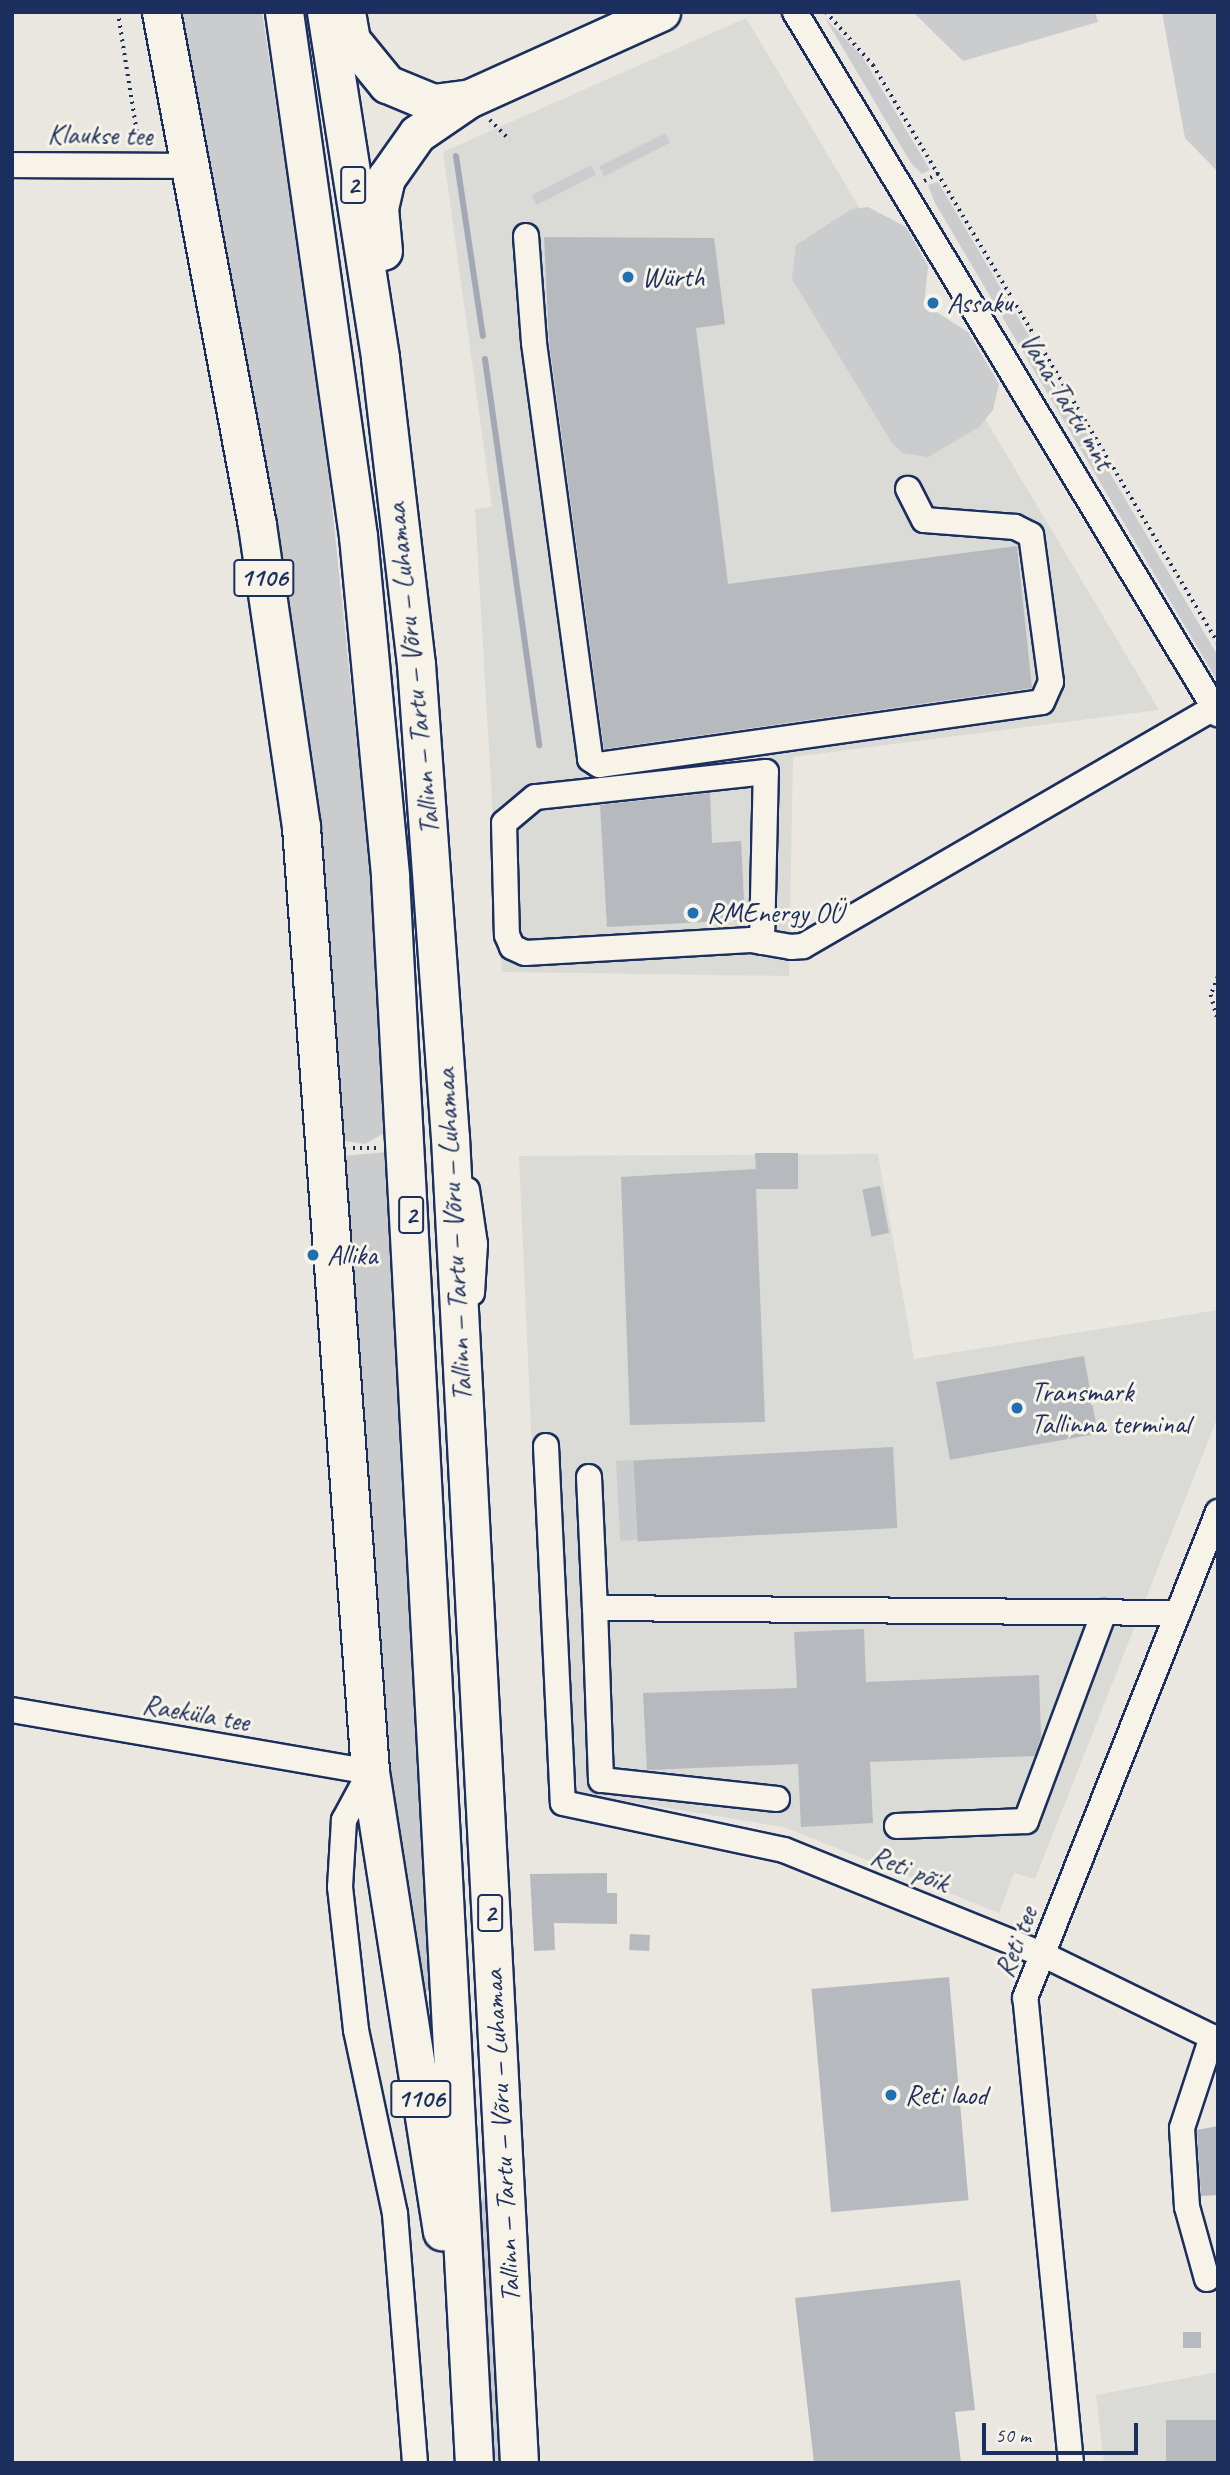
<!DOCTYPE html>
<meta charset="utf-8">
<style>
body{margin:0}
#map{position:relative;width:1230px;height:2475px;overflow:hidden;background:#eae7e0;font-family:Caveat,sans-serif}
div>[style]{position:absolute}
.built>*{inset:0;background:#dadad6}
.green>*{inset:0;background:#cbcccd;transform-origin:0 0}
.stream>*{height:6px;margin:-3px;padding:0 3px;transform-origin:3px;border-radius:3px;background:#a3a8b4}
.building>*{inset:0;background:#b6babf;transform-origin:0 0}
.path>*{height:3.5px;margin-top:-1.75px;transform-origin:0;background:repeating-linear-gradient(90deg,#1b2f5e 0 2px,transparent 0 7px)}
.roads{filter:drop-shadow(2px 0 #1b2f5e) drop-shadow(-2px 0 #1b2f5e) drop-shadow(0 2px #1b2f5e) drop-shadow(0 -2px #1b2f5e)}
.minor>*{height:24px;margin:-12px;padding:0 12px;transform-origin:12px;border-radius:12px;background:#f7f3e8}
.highway>*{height:37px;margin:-18.5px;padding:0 18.5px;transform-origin:18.5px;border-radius:18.5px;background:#f7f3e8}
.dots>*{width:19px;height:19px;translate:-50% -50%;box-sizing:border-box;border:4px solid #f7f3e8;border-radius:50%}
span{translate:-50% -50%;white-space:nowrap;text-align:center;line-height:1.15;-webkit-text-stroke:6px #f7f3e8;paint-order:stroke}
.shield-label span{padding:2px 5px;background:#f7f3e8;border:2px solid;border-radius:5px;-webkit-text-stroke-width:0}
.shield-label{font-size:26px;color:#1b2f5e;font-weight:700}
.street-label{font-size:28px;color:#1b2f5e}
.poi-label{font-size:28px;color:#1b2f5e}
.left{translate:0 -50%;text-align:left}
.frame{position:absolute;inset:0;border:14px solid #1b2f5e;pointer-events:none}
.scale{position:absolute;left:982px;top:2423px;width:156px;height:32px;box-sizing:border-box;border:4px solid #1b2f5e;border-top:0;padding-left:9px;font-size:21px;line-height:24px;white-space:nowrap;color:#1b2f5e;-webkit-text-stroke:5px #f7f3e8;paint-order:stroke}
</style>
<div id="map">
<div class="built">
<i style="clip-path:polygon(746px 18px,1159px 710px,793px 757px,789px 976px,502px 972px,475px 509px,492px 507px,443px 152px)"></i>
<i style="clip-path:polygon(878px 1154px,914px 1359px,1218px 1310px,1218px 1416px,1035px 1879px,1014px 1873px,999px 1913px,784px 1827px,547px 1788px,519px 1156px)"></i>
<i style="clip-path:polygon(1218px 2372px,1218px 2463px,1104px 2463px,1096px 2395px)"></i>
</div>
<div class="green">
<i style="clip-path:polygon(178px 12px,262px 12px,321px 402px,369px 858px,386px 1132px,365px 1144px,345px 1141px,302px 710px)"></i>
<i style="clip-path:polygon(1095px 12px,1098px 22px,963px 61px,914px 13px)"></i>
<i style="clip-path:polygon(1162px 12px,1218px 12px,1218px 172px,1185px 138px)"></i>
<i style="clip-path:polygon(825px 18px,862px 56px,930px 170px,922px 174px,911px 163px)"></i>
<i style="left:665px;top:133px;width:11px;height:74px;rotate:63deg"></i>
<i style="left:591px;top:165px;width:11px;height:67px;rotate:63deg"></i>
<i style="clip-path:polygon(938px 182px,1218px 656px,1218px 682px,935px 203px,928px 185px)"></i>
<i style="clip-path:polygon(868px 207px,906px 227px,928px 266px,925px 297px,935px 311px,968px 332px,999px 384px,993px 410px,979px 427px,928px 457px,902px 453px,892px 443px,792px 279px,796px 245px,852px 209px)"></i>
<i style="clip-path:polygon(387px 1152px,431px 1988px,423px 1995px,393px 1850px,343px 1156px)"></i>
<i style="left:633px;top:1460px;width:80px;height:17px;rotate:87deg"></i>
<i style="clip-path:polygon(487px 2187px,502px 2463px,493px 2463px,480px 2204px)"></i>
</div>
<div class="stream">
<i style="left:456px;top:156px;width:182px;rotate:81.5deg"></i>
<i style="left:485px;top:359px;width:390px;rotate:82deg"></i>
</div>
<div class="building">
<i style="clip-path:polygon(544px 237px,714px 238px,725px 324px,696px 328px,728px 584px,1017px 546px,1032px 688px,604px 749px,549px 341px)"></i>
<i style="clip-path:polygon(710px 793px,712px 843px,741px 841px,745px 920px,607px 927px,600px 805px)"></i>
<i style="clip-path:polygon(755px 1153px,798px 1153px,798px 1189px,756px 1189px,765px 1422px,630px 1425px,621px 1177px,756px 1169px)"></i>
<i style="left:880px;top:1186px;width:48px;height:18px;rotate:79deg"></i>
<i style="left:1084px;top:1356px;width:79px;height:150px;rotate:80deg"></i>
<i style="left:893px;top:1447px;width:81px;height:260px;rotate:87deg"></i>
<i style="clip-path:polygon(864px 1629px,866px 1682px,1039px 1675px,1041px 1737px,1035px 1756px,870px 1762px,873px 1823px,801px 1827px,798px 1764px,647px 1770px,643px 1693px,797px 1688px,794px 1632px)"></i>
<i style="clip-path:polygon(607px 1873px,607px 1893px,617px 1893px,617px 1924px,554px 1923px,555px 1950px,534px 1951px,530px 1874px)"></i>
<i style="left:630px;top:1934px;width:20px;height:16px;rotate:3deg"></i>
<i style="left:949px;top:1977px;width:224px;height:138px;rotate:85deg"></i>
<i style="clip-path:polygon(1218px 2126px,1218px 2195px,1201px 2196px,1197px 2130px)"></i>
<i style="clip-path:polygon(960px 2280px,975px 2410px,955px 2412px,961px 2463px,814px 2463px,795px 2298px)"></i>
<i style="left:1201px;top:2332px;width:16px;height:18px;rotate:90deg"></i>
<i style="left:1218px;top:2420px;width:43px;height:52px;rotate:90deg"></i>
</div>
<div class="path">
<i style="left:118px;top:12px;width:135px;rotate:81deg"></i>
<i style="left:826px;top:12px;width:71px;rotate:48.4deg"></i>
<i style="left:873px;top:65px;width:673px;rotate:59.17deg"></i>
<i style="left:490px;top:120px;width:28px;rotate:45deg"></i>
<i style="left:924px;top:181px;width:17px;rotate:-28deg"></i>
<i style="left:1218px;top:977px;width:19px;rotate:111deg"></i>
<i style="left:1211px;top:995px;width:27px;rotate:75deg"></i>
<i style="left:353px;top:1148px;width:24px"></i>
</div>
<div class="roads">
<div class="minor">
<i style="left:795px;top:12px;width:820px;rotate:58.93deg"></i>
<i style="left:12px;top:165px;width:176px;rotate:0.3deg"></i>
<i style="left:526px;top:236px;width:107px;rotate:85.7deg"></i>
<i style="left:534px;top:343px;width:420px;rotate:82.3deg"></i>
<i style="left:590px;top:759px;width:11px;rotate:34deg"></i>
<i style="left:599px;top:765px;width:447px;rotate:-8.1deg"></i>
<i style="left:1042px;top:702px;width:22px;rotate:-66deg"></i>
<i style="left:1051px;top:682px;width:148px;rotate:-97.7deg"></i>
<i style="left:1031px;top:535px;width:18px;rotate:-153deg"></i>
<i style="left:1015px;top:527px;width:91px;rotate:-175.6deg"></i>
<i style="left:924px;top:520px;width:35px;rotate:-117deg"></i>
<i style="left:762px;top:942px;width:170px;rotate:-88.7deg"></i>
<i style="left:766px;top:772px;width:232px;rotate:173.8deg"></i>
<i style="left:535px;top:797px;width:40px;rotate:140deg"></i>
<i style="left:504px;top:823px;width:112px;rotate:88.5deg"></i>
<i style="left:507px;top:935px;width:13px;rotate:67deg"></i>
<i style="left:512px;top:947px;width:14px;rotate:25deg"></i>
<i style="left:525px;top:953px;width:226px;rotate:-3.3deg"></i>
<i style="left:751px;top:940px;width:41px;rotate:9.9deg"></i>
<i style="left:791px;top:947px;width:12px;rotate:-5deg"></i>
<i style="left:803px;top:946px;width:475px;rotate:-30.1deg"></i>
<i style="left:467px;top:1190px;width:55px;rotate:81.6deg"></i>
<i style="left:475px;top:1244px;width:49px;rotate:93.5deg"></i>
<i style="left:546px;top:1446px;width:357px;rotate:87.3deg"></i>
<i style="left:563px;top:1803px;width:226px;rotate:12deg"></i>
<i style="left:784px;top:1850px;width:278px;rotate:22deg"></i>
<i style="left:1042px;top:1954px;width:196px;rotate:26deg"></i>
<i style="left:589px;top:1477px;width:131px;rotate:87.4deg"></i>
<i style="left:12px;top:1710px;width:363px;rotate:9.8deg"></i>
<i style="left:370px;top:1772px;width:55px;rotate:118.4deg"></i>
<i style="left:344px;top:1820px;width:67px;rotate:93.4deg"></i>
<i style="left:340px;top:1887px;width:144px;rotate:83.6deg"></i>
<i style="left:356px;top:2030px;width:188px;rotate:78deg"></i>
<i style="left:395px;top:2214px;width:250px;rotate:85.4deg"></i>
<i style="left:777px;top:1799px;width:177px;rotate:-173.8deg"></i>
<i style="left:601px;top:1780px;width:172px;rotate:-92deg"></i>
<i style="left:595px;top:1608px;width:583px;rotate:0.49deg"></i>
<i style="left:897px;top:1826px;width:129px;rotate:-2.2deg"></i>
<i style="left:1026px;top:1821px;width:223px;rotate:-69.5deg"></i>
<i style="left:1207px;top:2279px;width:75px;rotate:-105.5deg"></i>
<i style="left:1187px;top:2207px;width:79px;rotate:-93.6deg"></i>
<i style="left:1182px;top:2128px;width:96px;rotate:-71.8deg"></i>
<i style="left:1071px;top:2463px;width:467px;rotate:-95.6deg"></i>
<i style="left:1025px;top:1998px;width:523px;rotate:-68.34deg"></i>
</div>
<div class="highway">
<i style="left:161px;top:12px;width:522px;rotate:79.4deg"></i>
<i style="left:257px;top:525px;width:305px;rotate:81.7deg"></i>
<i style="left:301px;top:827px;width:948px;rotate:85.82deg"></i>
<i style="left:370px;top:1772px;width:465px;rotate:81.1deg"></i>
<i style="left:284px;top:12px;width:529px;rotate:81.96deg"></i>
<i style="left:358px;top:536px;width:342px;rotate:84.6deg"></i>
<i style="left:390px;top:877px;width:1588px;rotate:86.97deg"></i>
<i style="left:326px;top:12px;width:350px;rotate:81.1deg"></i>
<i style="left:380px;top:358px;width:308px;rotate:83.3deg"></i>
<i style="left:416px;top:664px;width:474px;rotate:85.9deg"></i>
<i style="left:450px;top:1137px;width:1328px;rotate:87.02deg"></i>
<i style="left:346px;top:12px;width:28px;rotate:80deg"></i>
<i style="left:351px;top:40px;width:57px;rotate:50.7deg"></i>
<i style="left:387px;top:84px;width:50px;rotate:22.4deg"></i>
<i style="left:433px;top:103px;width:35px;rotate:-7deg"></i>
<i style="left:383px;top:251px;width:43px;rotate:-95.3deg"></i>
<i style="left:379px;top:208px;width:31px;rotate:-77deg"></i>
<i style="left:386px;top:178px;width:54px;rotate:-54.8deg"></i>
<i style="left:417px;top:134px;width:62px;rotate:-34.5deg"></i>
<i style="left:468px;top:99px;width:212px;rotate:-24.3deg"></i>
</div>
</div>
<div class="dots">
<i style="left:628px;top:277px;background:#1f6fb2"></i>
<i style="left:933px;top:303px;background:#1f6fb2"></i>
<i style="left:693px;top:913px;background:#1f6fb2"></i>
<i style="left:313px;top:1255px;background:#1f6fb2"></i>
<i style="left:1017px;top:1408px;background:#1f6fb2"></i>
<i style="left:891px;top:2095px;background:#1f6fb2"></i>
</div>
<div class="shield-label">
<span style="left:353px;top:185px">2</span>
<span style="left:264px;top:578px">1106</span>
<span style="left:411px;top:1215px">2</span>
<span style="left:490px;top:1913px">2</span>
<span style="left:421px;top:2099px">1106</span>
</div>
<div class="street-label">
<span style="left:100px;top:135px;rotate:1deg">Klaukse tee</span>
<span style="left:1067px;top:401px;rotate:59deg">Vana-Tartu mnt</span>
<span style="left:413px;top:669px;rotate:-96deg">Tallinn — Tartu — Võru — Luhamaa</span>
<span style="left:454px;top:1235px;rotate:-93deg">Tallinn — Tartu — Võru — Luhamaa</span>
<span style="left:196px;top:1713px;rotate:10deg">Raeküla tee</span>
<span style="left:910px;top:1869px;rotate:22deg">Reti põik</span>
<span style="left:1016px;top:1942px;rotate:-69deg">Reti tee</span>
<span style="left:502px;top:2136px;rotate:-93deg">Tallinn — Tartu — Võru — Luhamaa</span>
</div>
<div class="poi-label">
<span class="left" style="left:642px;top:277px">Würth</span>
<span class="left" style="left:947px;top:303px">Assaku</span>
<span class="left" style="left:707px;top:913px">RMEnergy OÜ</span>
<span class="left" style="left:327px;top:1255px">Allika</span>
<span class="left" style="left:1031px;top:1408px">Transmark<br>Tallinna terminal</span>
<span class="left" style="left:905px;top:2095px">Reti laod</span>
</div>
<div class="frame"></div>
<div class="scale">50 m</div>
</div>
